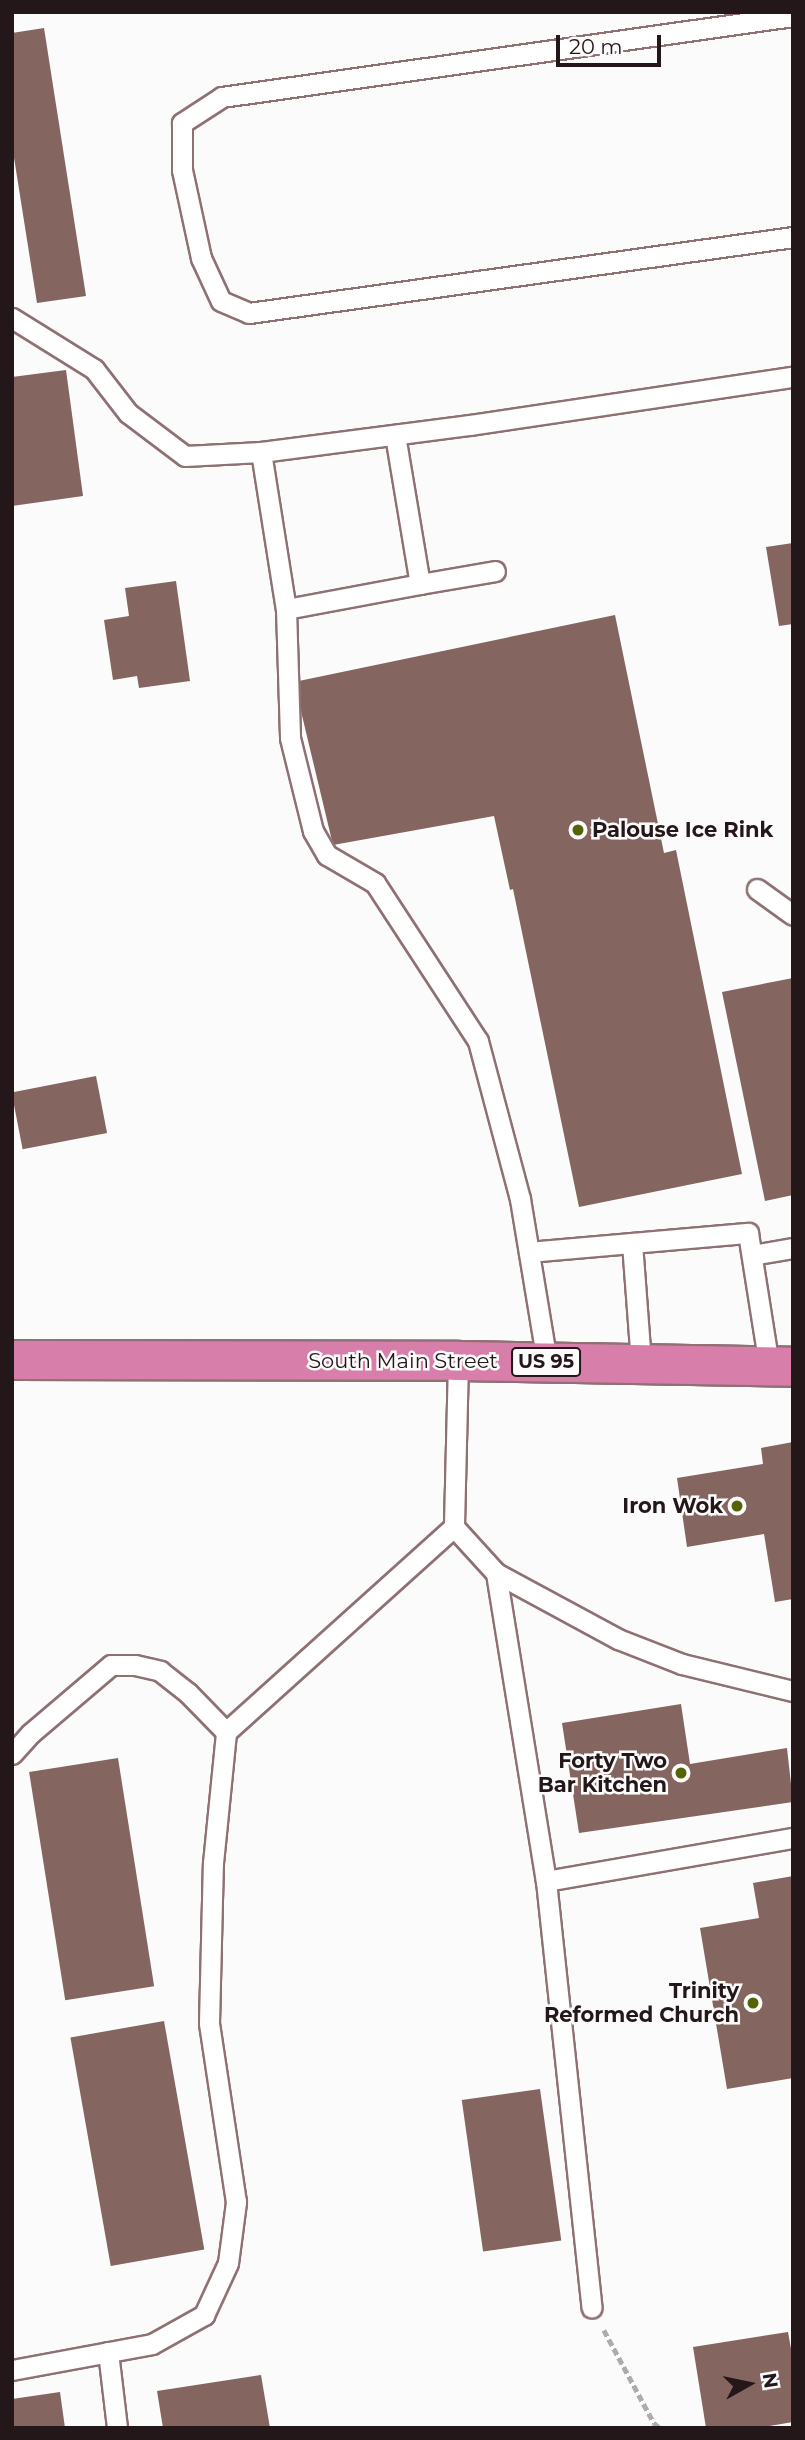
<!DOCTYPE html>
<style>
body{margin:0}
#map{position:relative;width:805px;height:2440px;overflow:hidden;background:#fbfbfb;font-family:Montserrat,sans-serif}
div>[style]{position:absolute}
.building>*{inset:0;background:#84655f;transform-origin:0 0}
.path>*{height:4.5px;margin-top:-2.25px;transform-origin:0;background:repeating-linear-gradient(90deg,#afabac 0 7px,transparent 0 10.5px)}
.roads{filter:drop-shadow(2px 0 #8f7073) drop-shadow(-2px 0 #8f7073) drop-shadow(0 2px #8f7073) drop-shadow(0 -2px #8f7073)}
.lane>*{height:19px;margin:-9.5px;padding:0 9.5px;transform-origin:9.5px;border-radius:9.5px;background:#fff}
.highway>*{height:38px;margin:-19px;padding:0 19px;transform-origin:19px;border-radius:19px;background:#d87eaa}
.dots>*{width:19px;height:19px;translate:-50% -50%;box-sizing:border-box;border:4px solid #fbfbfb;border-radius:50%}
span{translate:-50% -50%;white-space:nowrap;text-align:center;line-height:1.15;-webkit-text-stroke:5px #fbfbfb;paint-order:stroke}
.shield-label span{padding:2px 5px;background:#fbfbfb;border:2px solid;border-radius:5px;-webkit-text-stroke-width:0}
.shield-label{font-size:19px;color:#241719;font-weight:700}
.poi-label{font-size:21px;color:#241719;font-weight:700}
.left{translate:0 -50%;text-align:left}
.right{translate:-100% -50%;text-align:right}
.street-label{font-size:21px;color:#241719}
.frame{position:absolute;inset:0;border:14px solid #241719;pointer-events:none}
.north{position:absolute;left:714px;top:2349px;width:70px;height:70px;-webkit-text-stroke:5px #fbfbfb;paint-order:stroke;rotate:81deg;font-size:19px;font-weight:700;line-height:28px;text-align:center;color:#241719}
.north::after{content:'';display:block;margin:auto;width:24px;height:32px;background:#241719;clip-path:polygon(50% 0,100% 100%,50% 72%,0 100%)}
.scale{position:absolute;left:556px;top:35px;width:105px;height:32px;box-sizing:border-box;border:4px solid #241719;border-top:0;padding-left:9px;font-size:21px;line-height:24px;white-space:nowrap;color:#241719;-webkit-text-stroke:5px #fbfbfb;paint-order:stroke}
</style>
<div id="map">
<div class="building">
<i style="clip-path:polygon(44px 28px,86px 296px,37px 303px,12px 145px,12px 33px)"></i>
<i style="clip-path:polygon(66px 370px,83px 496px,12px 506px,12px 377px)"></i>
<i style="clip-path:polygon(793px 543px,793px 624px,779px 626px,766px 547px)"></i>
<i style="clip-path:polygon(176px 581px,190px 681px,139px 688px,137px 676px,113px 680px,104px 620px,129px 616px,125px 588px)"></i>
<i style="clip-path:polygon(615px 615px,664px 853px,676px 850px,742px 1174px,579px 1207px,513px 889px,510px 890px,494px 816px,333px 845px,294px 682px)"></i>
<i style="clip-path:polygon(793px 978px,793px 1195px,765px 1201px,722px 992px)"></i>
<i style="left:96px;top:1076px;width:58px;height:86px;rotate:79deg"></i>
<i style="clip-path:polygon(793px 1442px,793px 1599px,775px 1602px,764px 1534px,687px 1547px,677px 1478px,763px 1464px,761px 1448px)"></i>
<i style="clip-path:polygon(681px 1704px,690px 1764px,787px 1748px,793px 1802px,579px 1833px,562px 1723px)"></i>
<i style="left:118px;top:1758px;width:231px;height:90px;rotate:81deg"></i>
<i style="clip-path:polygon(793px 1876px,793px 2078px,727px 2089px,700px 1928px,759px 1918px,753px 1883px)"></i>
<i style="left:164px;top:2021px;width:232px;height:95px;rotate:80deg"></i>
<i style="left:540px;top:2089px;width:153px;height:79px;rotate:82deg"></i>
<i style="clip-path:polygon(788px 2332px,793px 2360px,793px 2422px,757px 2428px,706px 2428px,693px 2347px)"></i>
<i style="clip-path:polygon(261px 2375px,270px 2428px,163px 2428px,157px 2391px)"></i>
<i style="clip-path:polygon(60px 2392px,65px 2428px,12px 2428px,12px 2399px)"></i>
</div>
<div class="path">
<i style="left:604px;top:2330px;width:106px;rotate:61.7deg"></i>
<i style="left:654px;top:2423px;width:8px;rotate:40deg"></i>
</div>
<div class="roads">
<div class="lane">
<i style="left:793px;top:16px;width:577px;rotate:171.93deg"></i>
<i style="left:222px;top:97px;width:48px;rotate:147deg"></i>
<i style="left:182px;top:123px;width:47px;rotate:90deg"></i>
<i style="left:182px;top:170px;width:90px;rotate:77.8deg"></i>
<i style="left:201px;top:258px;width:47px;rotate:65.1deg"></i>
<i style="left:221px;top:301px;width:30px;rotate:23deg"></i>
<i style="left:249px;top:313px;width:549px;rotate:-7.95deg"></i>
<i style="left:12px;top:318px;width:97px;rotate:31.9deg"></i>
<i style="left:94px;top:369px;width:56px;rotate:52.3deg"></i>
<i style="left:128px;top:413px;width:71px;rotate:37deg"></i>
<i style="left:185px;top:456px;width:76px;rotate:-3deg"></i>
<i style="left:261px;top:452px;width:211px;rotate:-7.4deg"></i>
<i style="left:470px;top:425px;width:327px;rotate:-8.5deg"></i>
<i style="left:395px;top:435px;width:151px;rotate:80.5deg"></i>
<i style="left:420px;top:584px;width:136px;rotate:169.4deg"></i>
<i style="left:286px;top:609px;width:129px;rotate:88.2deg"></i>
<i style="left:290px;top:738px;width:96px;rotate:76.1deg"></i>
<i style="left:313px;top:831px;width:28px;rotate:60deg"></i>
<i style="left:327px;top:855px;width:56px;rotate:30.3deg"></i>
<i style="left:375px;top:883px;width:189px;rotate:56.9deg"></i>
<i style="left:478px;top:1041px;width:163px;rotate:75.1deg"></i>
<i style="left:520px;top:1199px;width:165px;rotate:80.6deg"></i>
<i style="left:261px;top:452px;width:159px;rotate:81deg"></i>
<i style="left:420px;top:584px;width:76px;rotate:-9.8deg"></i>
<i style="left:757px;top:889px;width:44px;rotate:35.8deg"></i>
<i style="left:632px;top:1243px;width:120px;rotate:85.7deg"></i>
<i style="left:529px;top:1252px;width:220px;rotate:-5deg"></i>
<i style="left:748px;top:1233px;width:134px;rotate:81deg"></i>
<i style="left:752px;top:1255px;width:42px;rotate:-9.7deg"></i>
<i style="left:458px;top:1361px;width:166px;rotate:91.4deg"></i>
<i style="left:454px;top:1527px;width:62px;rotate:47.6deg"></i>
<i style="left:496px;top:1573px;width:312px;rotate:80.8deg"></i>
<i style="left:546px;top:1881px;width:429px;rotate:83.9deg"></i>
<i style="left:496px;top:1573px;width:139px;rotate:28.4deg"></i>
<i style="left:618px;top:1639px;width:69px;rotate:21.3deg"></i>
<i style="left:682px;top:1664px;width:114px;rotate:13.7deg"></i>
<i style="left:12px;top:1754px;width:28px;rotate:-48deg"></i>
<i style="left:31px;top:1733px;width:105px;rotate:-40.4deg"></i>
<i style="left:111px;top:1665px;width:24px"></i>
<i style="left:135px;top:1665px;width:26px;rotate:13deg"></i>
<i style="left:160px;top:1671px;width:36px;rotate:38deg"></i>
<i style="left:188px;top:1693px;width:54px;rotate:45.7deg"></i>
<i style="left:546px;top:1881px;width:251px;rotate:-9.9deg"></i>
<i style="left:108px;top:2352px;width:77px;rotate:83.2deg"></i>
<i style="left:12px;top:2370px;width:142px;rotate:-10.5deg"></i>
<i style="left:152px;top:2344px;width:60px;rotate:-29.1deg"></i>
<i style="left:204px;top:2315px;width:57px;rotate:-65.2deg"></i>
<i style="left:228px;top:2263px;width:62px;rotate:-82.5deg"></i>
<i style="left:236px;top:2202px;width:181px;rotate:-98.6deg"></i>
<i style="left:209px;top:2023px;width:160px;rotate:-88.6deg"></i>
<i style="left:213px;top:1863px;width:132px;rotate:-84.3deg"></i>
<i style="left:226px;top:1732px;width:307px;rotate:-42deg"></i>
</div>
<div class="highway">
<i style="left:12px;top:1360px;width:446px;rotate:0.1deg"></i>
<i style="left:458px;top:1361px;width:335px;rotate:1deg"></i>
</div>
</div>
<div class="dots">
<i style="left:578px;top:830px;background:#556306"></i>
<i style="left:737px;top:1506px;background:#556306"></i>
<i style="left:681px;top:1773px;background:#556306"></i>
<i style="left:753px;top:2003px;background:#556306"></i>
</div>
<div class="shield-label">
<span style="left:546px;top:1362px">US 95</span>
</div>
<div class="poi-label">
<span class="left" style="left:592px;top:830px">Palouse Ice Rink</span>
<span class="right" style="left:723px;top:1506px">Iron Wok</span>
<span class="right" style="left:667px;top:1773px">Forty Two<br>Bar Kitchen</span>
<span class="right" style="left:739px;top:2003px">Trinity<br>Reformed Church</span>
</div>
<div class="street-label">
<span style="left:403px;top:1361px">South Main Street</span>
</div>
<div class="frame"></div>
<div class="north">N</div>
<div class="scale">20 m</div>
</div>
